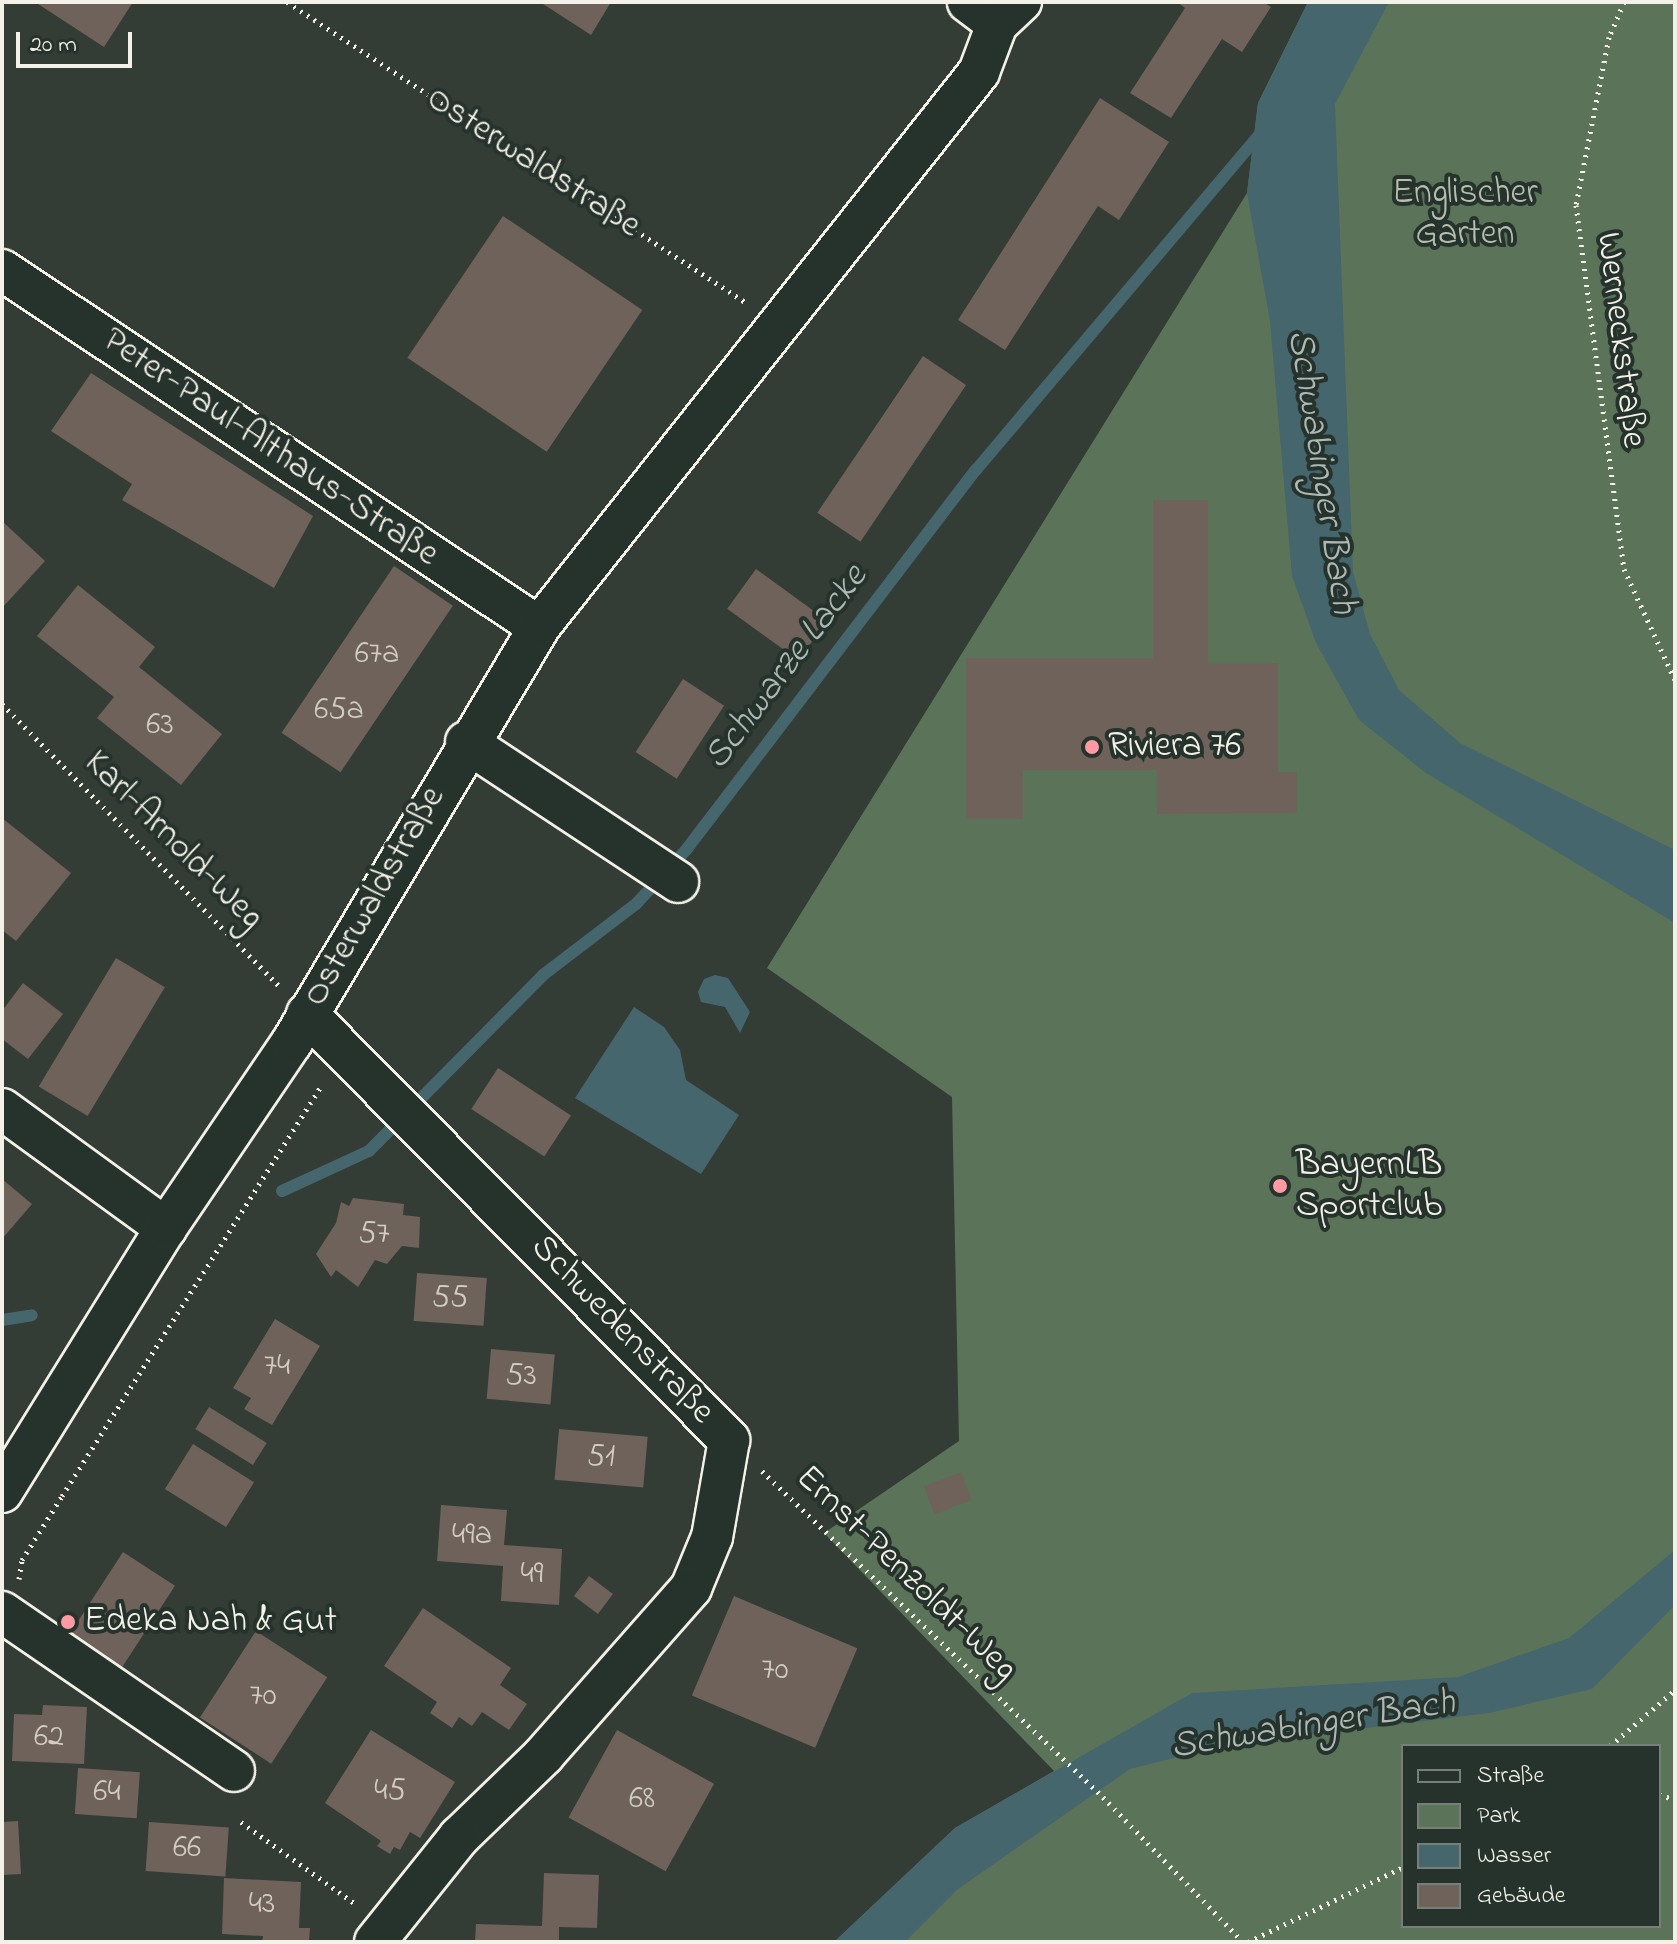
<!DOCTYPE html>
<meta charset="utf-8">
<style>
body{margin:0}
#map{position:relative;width:1677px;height:1944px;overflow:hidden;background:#343c36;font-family:"Indie Flower",sans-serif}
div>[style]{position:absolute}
.green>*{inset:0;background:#5b7459}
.water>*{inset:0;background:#45666c}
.stream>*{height:12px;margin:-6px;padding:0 6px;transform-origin:6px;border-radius:6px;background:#45666c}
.building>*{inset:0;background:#6e625a;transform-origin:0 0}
.path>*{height:5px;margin-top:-2.5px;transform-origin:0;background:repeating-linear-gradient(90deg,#f4f1e8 0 2px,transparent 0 8px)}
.roads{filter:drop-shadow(2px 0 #f4f1e8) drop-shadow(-2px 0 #f4f1e8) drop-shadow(0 2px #f4f1e8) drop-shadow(0 -2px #f4f1e8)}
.minor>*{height:40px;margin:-20px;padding:0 20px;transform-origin:20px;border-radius:20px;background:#26332d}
.dots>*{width:22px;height:22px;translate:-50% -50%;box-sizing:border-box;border:4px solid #26332d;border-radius:50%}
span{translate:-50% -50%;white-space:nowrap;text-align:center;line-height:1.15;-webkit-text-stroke:8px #26332d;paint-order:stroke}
.number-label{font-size:32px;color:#d2cdc4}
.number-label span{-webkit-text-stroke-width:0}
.street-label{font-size:36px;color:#f4f1e8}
.park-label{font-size:36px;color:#b7bfaf}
.poi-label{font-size:36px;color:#f4f1e8}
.left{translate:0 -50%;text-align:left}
.water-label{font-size:38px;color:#aeb9b6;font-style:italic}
.frame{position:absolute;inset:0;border:4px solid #f4f1e8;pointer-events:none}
.legend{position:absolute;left:1401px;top:1744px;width:260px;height:184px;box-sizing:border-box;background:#26332d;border:2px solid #787f78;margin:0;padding:10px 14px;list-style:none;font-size:24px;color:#f4f1e8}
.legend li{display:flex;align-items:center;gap:16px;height:40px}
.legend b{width:40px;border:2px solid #787f78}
.scale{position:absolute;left:16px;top:32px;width:116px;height:36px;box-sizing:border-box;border:4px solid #f4f1e8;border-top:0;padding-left:10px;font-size:24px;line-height:28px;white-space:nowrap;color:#f4f1e8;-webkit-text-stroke:6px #26332d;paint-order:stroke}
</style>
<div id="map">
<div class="green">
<i style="clip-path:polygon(evenodd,1308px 2px,1675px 2px,1675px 1942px,834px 1942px,955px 1828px,1054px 1771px,824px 1533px,959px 1441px,952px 1097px,767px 968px,1247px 193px,1258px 103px,1308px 2px,1403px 1746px,1659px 1746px,1659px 1926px,1403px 1926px,1403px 1746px)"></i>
</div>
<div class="water">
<i style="clip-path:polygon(1308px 2px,1389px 2px,1335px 104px,1353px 572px,1370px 634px,1399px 690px,1460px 743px,1675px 850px,1675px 923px,1426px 773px,1359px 720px,1316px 643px,1292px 576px,1270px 321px,1247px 193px,1258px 103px)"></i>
<i style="clip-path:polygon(715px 975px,728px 978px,750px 1012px,740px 1033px,725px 1007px,701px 1002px,698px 992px,704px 979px)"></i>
<i style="clip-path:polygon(634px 1007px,664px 1027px,680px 1050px,686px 1080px,739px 1115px,701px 1174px,575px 1098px)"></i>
<i style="clip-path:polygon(1675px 1550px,1675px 1605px,1592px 1689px,1489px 1713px,1226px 1745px,1130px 1769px,958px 1889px,905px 1942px,834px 1942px,955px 1828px,1192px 1693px,1458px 1677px,1569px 1638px)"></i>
</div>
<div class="stream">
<i style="left:282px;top:1191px;width:96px;rotate:-24.7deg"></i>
<i style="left:369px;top:1151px;width:247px;rotate:-45.3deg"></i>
<i style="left:543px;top:975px;width:117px;rotate:-37.4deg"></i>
<i style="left:636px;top:904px;width:74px;rotate:-47.2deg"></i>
<i style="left:686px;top:850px;width:478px;rotate:-52.7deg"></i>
<i style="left:976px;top:470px;width:445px;rotate:-49.8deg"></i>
<i style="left:2px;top:1320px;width:30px;rotate:-9deg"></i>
</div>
<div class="building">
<i style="clip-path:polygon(35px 2px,133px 2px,104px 47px)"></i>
<i style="clip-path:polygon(540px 2px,611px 2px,591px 35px)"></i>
<i style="clip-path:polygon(1177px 2px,1263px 2px,1271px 7px,1242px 52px,1222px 39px,1171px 118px,1130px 93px,1185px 8px)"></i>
<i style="clip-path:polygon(1100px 98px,1169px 142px,1119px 220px,1098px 206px,1005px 350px,958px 320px)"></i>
<i style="left:503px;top:216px;width:168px;height:171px;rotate:34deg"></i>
<i style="left:923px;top:356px;width:52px;height:189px;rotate:34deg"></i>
<i style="clip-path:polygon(91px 373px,313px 516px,274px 588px,122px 500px,132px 484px,51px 431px)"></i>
<i style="clip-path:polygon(1153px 500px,1208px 500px,1208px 663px,1278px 663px,1278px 772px,1297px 772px,1297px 813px,1157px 814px,1157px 770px,1023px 770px,1023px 819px,966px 819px,966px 658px,1153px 658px)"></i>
<i style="clip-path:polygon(2px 521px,45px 561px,2px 608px)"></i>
<i style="left:394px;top:566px;width:71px;height:201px;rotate:34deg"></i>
<i style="left:756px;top:569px;width:88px;height:49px;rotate:36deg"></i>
<i style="clip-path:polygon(78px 585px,155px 647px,139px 667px,222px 734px,181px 785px,97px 718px,114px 697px,37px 636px)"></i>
<i style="left:683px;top:679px;width:49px;height:87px;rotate:33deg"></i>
<i style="clip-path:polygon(2px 818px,71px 873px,16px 941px,2px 930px)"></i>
<i style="left:116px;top:958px;width:57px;height:150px;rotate:31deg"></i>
<i style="clip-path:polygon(23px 983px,63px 1014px,28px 1059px,2px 1039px,2px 1011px)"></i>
<i style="left:498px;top:1068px;width:87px;height:49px;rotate:33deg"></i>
<i style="clip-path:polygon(2px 1179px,32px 1204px,2px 1239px)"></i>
<i style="clip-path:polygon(353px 1198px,404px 1204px,403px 1215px,420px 1217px,419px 1248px,402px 1246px,387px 1264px,375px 1260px,358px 1287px,336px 1270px,331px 1277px,316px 1254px,336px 1223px,341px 1202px,349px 1206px)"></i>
<i style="left:417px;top:1273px;width:70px;height:48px;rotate:4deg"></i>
<i style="clip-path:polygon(275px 1319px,320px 1346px,272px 1425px,244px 1409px,251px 1398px,233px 1388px)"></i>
<i style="left:491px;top:1349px;width:64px;height:50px;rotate:5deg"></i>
<i style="left:209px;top:1407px;width:68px;height:26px;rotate:32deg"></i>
<i style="left:559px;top:1429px;width:89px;height:51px;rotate:5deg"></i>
<i style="left:193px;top:1444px;width:72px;height:53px;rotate:32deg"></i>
<i style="left:961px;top:1472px;width:30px;height:40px;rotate:69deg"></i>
<i style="clip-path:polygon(441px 1505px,507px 1510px,504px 1545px,562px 1549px,559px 1605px,501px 1601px,503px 1566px,437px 1561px)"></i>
<i style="left:123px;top:1552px;width:62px;height:99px;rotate:33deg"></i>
<i style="left:589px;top:1576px;width:30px;height:25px;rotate:37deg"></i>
<i style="left:734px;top:1596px;width:134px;height:108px;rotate:23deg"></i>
<i style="clip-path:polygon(423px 1608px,511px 1668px,500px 1685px,527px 1704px,509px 1730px,482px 1712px,472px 1726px,459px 1717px,452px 1728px,430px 1713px,437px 1702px,384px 1666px)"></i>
<i style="left:256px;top:1631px;width:85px;height:103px;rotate:33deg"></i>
<i style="clip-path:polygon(43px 1705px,87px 1707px,84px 1764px,12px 1761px,14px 1714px,42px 1715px)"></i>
<i style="clip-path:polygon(371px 1730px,455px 1782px,420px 1838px,410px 1832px,400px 1850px,394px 1847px,390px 1854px,377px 1846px,381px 1841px,325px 1803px)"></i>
<i style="left:617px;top:1730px;width:111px;height:100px;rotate:29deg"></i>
<i style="left:78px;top:1768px;width:62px;height:46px;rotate:4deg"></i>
<i style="clip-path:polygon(18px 1821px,21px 1874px,2px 1875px,2px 1822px)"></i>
<i style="left:149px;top:1822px;width:80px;height:49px;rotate:4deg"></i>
<i style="clip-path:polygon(544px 1873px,599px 1875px,597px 1928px,559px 1927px,559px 1942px,475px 1942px,476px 1924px,542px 1926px)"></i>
<i style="clip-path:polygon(224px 1878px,301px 1882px,299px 1928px,310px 1928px,309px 1942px,262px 1942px,263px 1936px,222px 1934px)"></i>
</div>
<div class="path">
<i style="left:287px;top:2px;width:551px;rotate:33.23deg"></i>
<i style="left:1624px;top:2px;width:38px;rotate:113deg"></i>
<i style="left:1609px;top:37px;width:171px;rotate:101.1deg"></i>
<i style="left:1576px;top:205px;width:367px;rotate:82.5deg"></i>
<i style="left:1624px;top:569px;width:122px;rotate:65.3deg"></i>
<i style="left:2px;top:704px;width:398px;rotate:45.5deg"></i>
<i style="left:762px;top:1471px;width:472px;rotate:43.7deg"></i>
<i style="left:1103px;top:1797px;width:202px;rotate:46deg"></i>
<i style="left:19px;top:1579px;width:19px;rotate:-81deg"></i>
<i style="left:22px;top:1560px;width:75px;rotate:-58deg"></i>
<i style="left:62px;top:1496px;width:487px;rotate:-57.7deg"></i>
<i style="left:1610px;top:1746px;width:86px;rotate:-40.7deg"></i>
<i style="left:1659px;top:1795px;width:16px;rotate:14deg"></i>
<i style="left:241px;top:1822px;width:143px;rotate:35.6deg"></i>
<i style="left:1248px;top:1942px;width:172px;rotate:-25.8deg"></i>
</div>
<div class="roads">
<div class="minor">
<i style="left:968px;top:2px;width:36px;rotate:37deg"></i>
<i style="left:2px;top:270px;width:645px;rotate:33.62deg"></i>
<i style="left:466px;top:742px;width:254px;rotate:33.4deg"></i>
<i style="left:307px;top:1014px;width:600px;rotate:45.27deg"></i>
<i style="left:729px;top:1440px;width:98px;rotate:99.9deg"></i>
<i style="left:712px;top:1537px;width:55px;rotate:112.4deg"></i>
<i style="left:691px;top:1588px;width:222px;rotate:131.4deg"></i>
<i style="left:544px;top:1755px;width:118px;rotate:136deg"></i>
<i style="left:459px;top:1837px;width:134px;rotate:128.7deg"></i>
<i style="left:2px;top:1109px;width:203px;rotate:36deg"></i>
<i style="left:2px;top:1492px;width:311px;rotate:-58.2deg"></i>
<i style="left:166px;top:1228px;width:225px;rotate:-55.9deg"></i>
<i style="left:292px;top:1042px;width:483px;rotate:-59.2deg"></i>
<i style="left:539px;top:627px;width:708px;rotate:-51.59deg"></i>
<i style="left:979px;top:72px;width:51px;rotate:-69.4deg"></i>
<i style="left:997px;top:24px;width:33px;rotate:-43deg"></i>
<i style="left:2px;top:1612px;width:281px;rotate:34.4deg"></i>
</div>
</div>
<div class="dots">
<i style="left:1092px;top:747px;background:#ff9aa2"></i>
<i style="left:1280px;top:1186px;background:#ff9aa2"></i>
<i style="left:68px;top:1622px;background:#ff9aa2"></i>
</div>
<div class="number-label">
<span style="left:377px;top:655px">67a</span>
<span style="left:339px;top:711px">65a</span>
<span style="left:160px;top:726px">63</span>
<span style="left:374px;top:1235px">57</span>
<span style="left:450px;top:1299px">55</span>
<span style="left:277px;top:1367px">74</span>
<span style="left:521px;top:1377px">53</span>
<span style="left:601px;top:1458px">51</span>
<span style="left:472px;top:1536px">49a</span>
<span style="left:532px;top:1575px">49</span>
<span style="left:775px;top:1671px">70</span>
<span style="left:263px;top:1697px">70</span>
<span style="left:49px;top:1738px">62</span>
<span style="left:390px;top:1792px">45</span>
<span style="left:107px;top:1793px">64</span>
<span style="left:642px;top:1800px">68</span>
<span style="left:187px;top:1849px">66</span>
<span style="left:262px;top:1905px">43</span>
</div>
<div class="street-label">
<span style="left:533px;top:163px;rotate:33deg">Osterwaldstraße</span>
<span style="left:1620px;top:340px;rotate:83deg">Werneckstraße</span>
<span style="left:270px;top:448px;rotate:34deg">Peter-Paul-Althaus-Straße</span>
<span style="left:173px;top:841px;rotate:45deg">Karl-Arnold-Weg</span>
<span style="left:375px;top:897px;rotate:-60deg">Osterwaldstraße</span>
<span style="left:622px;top:1330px;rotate:46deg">Schwedenstraße</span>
<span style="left:906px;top:1574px;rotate:44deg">Ernst-Penzoldt-Weg</span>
</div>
<div class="park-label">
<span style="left:1465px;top:214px">Englischer<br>Garten</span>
</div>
<div class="poi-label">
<span class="left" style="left:1108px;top:747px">Riviera 76</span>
<span class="left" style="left:1296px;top:1186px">BayernLB<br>Sportclub</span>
<span class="left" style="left:84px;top:1622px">Edeka Nah &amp; Gut</span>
</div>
<div class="water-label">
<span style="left:1320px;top:472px;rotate:81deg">Schwabinger Bach</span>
<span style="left:787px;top:668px;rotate:-53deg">Schwarze Lacke</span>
<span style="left:1313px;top:1726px;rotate:-9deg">Schwabinger Bach</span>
</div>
<div class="frame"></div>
<ul class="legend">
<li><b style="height:10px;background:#26332d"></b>Straße</li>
<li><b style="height:22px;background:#5b7459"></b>Park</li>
<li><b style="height:22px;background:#45666c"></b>Wasser</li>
<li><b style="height:22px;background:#6e625a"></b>Gebäude</li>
</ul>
<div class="scale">20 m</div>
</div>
